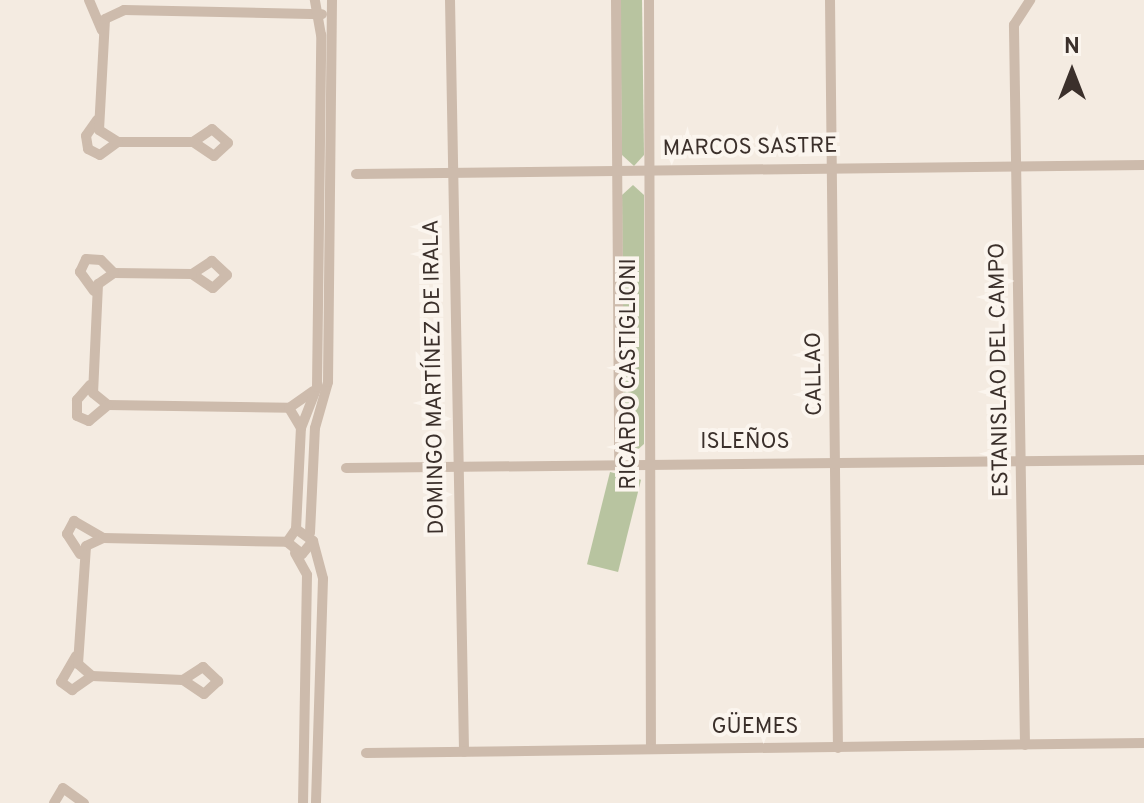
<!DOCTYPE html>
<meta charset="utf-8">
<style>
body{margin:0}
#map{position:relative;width:1144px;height:803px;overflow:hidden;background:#f4ebe1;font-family:Overpass,sans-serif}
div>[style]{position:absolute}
.green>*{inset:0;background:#b8c4a0;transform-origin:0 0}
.minor>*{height:10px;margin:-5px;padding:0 5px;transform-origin:5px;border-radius:5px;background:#cdbbac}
span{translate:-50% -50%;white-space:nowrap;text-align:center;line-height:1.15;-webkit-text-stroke:8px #fbf5ee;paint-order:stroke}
.street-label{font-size:22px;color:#3b302b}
.north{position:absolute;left:1032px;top:32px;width:80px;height:80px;-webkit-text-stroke:6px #fbf5ee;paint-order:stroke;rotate:0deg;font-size:22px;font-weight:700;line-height:32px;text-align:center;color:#3b302b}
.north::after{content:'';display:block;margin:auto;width:28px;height:36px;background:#3b302b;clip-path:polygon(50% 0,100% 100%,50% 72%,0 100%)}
</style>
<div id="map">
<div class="green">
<i style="clip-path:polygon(620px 0,642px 0,644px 155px,634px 166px,622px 155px)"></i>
<i style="clip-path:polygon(633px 185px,644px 195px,644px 444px,634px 453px,624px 444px,622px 195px)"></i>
<i style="left:610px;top:472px;width:32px;height:95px;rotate:14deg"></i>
</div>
<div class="minor">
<i style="left:89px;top:0;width:33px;rotate:67deg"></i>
<i style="left:450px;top:0;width:752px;rotate:88.93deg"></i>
<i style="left:616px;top:0;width:464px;rotate:89.6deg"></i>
<i style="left:649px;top:0;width:749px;rotate:89.85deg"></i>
<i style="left:830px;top:0;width:748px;rotate:89.39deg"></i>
<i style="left:97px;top:120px;width:19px;rotate:125deg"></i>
<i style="left:86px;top:136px;width:13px;rotate:81deg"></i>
<i style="left:88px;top:149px;width:13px;rotate:27deg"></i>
<i style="left:100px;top:155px;width:22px;rotate:-36deg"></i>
<i style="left:193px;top:142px;width:23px;rotate:-34deg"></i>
<i style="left:212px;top:129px;width:21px;rotate:41deg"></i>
<i style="left:228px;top:143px;width:19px;rotate:137deg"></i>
<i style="left:214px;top:156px;width:25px;rotate:-146deg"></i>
<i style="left:193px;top:142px;width:75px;rotate:180deg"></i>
<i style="left:118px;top:142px;width:22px;rotate:-148deg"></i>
<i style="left:99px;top:130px;width:111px;rotate:-86.9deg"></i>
<i style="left:105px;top:19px;width:21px;rotate:-25deg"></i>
<i style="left:124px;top:10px;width:198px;rotate:1.2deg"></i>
<i style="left:356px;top:174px;width:788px;rotate:-0.65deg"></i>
<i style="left:192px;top:274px;width:25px;rotate:34deg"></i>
<i style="left:213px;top:288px;width:19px;rotate:-43deg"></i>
<i style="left:227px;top:275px;width:21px;rotate:-137deg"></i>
<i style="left:212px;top:261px;width:24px;rotate:147deg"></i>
<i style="left:192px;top:274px;width:78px;rotate:-179.3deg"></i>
<i style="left:114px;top:273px;width:19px;rotate:145deg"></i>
<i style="left:98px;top:284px;width:109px;rotate:92.6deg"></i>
<i style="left:93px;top:393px;width:19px;rotate:39deg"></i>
<i style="left:108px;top:405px;width:181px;rotate:0.9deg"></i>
<i style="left:94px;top:291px;width:24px;rotate:-126deg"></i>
<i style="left:80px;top:272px;width:14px;rotate:-65deg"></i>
<i style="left:86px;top:259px;width:15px;rotate:4deg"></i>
<i style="left:101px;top:260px;width:18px;rotate:45deg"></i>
<i style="left:90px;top:385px;width:20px;rotate:131deg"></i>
<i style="left:77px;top:400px;width:16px;rotate:90deg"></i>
<i style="left:77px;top:416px;width:13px;rotate:23deg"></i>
<i style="left:89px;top:421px;width:25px;rotate:-40deg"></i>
<i style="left:301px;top:428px;width:23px;rotate:-121deg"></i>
<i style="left:289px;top:408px;width:29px;rotate:-35deg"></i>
<i style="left:346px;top:468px;width:798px;rotate:-0.57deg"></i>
<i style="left:296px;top:529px;width:21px;rotate:35deg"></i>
<i style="left:313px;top:541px;width:17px;rotate:130deg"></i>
<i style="left:302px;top:554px;width:19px;rotate:-141deg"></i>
<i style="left:287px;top:542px;width:16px;rotate:-55deg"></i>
<i style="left:296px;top:529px;width:101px;rotate:-87.2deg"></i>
<i style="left:301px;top:428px;width:44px;rotate:-68.7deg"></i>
<i style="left:317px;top:387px;width:352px;rotate:-89.3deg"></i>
<i style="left:321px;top:35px;width:36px;rotate:-100deg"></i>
<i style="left:310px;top:533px;width:105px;rotate:-87.3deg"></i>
<i style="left:315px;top:428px;width:48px;rotate:-74.2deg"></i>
<i style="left:328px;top:382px;width:382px;rotate:-89.4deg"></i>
<i style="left:313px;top:541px;width:39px;rotate:75deg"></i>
<i style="left:323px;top:579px;width:224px;rotate:91.8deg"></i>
<i style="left:295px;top:553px;width:25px;rotate:61deg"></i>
<i style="left:307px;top:575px;width:228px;rotate:91deg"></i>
<i style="left:80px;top:554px;width:24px;rotate:-123deg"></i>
<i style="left:67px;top:534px;width:15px;rotate:-62deg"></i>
<i style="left:74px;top:521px;width:34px;rotate:30deg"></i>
<i style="left:76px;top:656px;width:30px;rotate:120deg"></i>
<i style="left:61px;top:682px;width:14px;rotate:36deg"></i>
<i style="left:72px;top:690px;width:24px;rotate:-35deg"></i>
<i style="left:183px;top:680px;width:24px;rotate:-33deg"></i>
<i style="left:203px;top:667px;width:21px;rotate:43deg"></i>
<i style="left:218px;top:681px;width:19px;rotate:137deg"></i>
<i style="left:204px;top:694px;width:25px;rotate:-146deg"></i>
<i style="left:183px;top:680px;width:91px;rotate:-177.5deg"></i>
<i style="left:92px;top:676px;width:18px;rotate:-139deg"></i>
<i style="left:78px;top:664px;width:118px;rotate:-86.1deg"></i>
<i style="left:86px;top:546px;width:19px;rotate:-25deg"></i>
<i style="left:103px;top:538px;width:184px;rotate:1.2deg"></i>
<i style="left:1025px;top:745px;width:720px;rotate:-90.88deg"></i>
<i style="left:1014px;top:25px;width:30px;rotate:-57deg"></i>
<i style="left:366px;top:753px;width:778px;rotate:-0.74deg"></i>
<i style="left:54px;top:803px;width:17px;rotate:-59deg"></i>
<i style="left:63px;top:788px;width:26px;rotate:36deg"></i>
</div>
<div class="street-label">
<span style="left:750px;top:148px;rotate:-1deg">MARCOS SASTRE</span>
<span style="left:1000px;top:370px;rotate:-91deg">ESTANISLAO DEL CAMPO</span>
<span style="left:630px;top:374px;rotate:-90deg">RICARDO CASTIGLIONI</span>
<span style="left:815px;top:374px;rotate:-91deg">CALLAO</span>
<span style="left:435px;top:377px;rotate:-91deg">DOMINGO MARTÍNEZ DE IRALA</span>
<span style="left:745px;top:443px">ISLEÑOS</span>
<span style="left:755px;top:728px">GÜEMES</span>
</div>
<div class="north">N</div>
</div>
